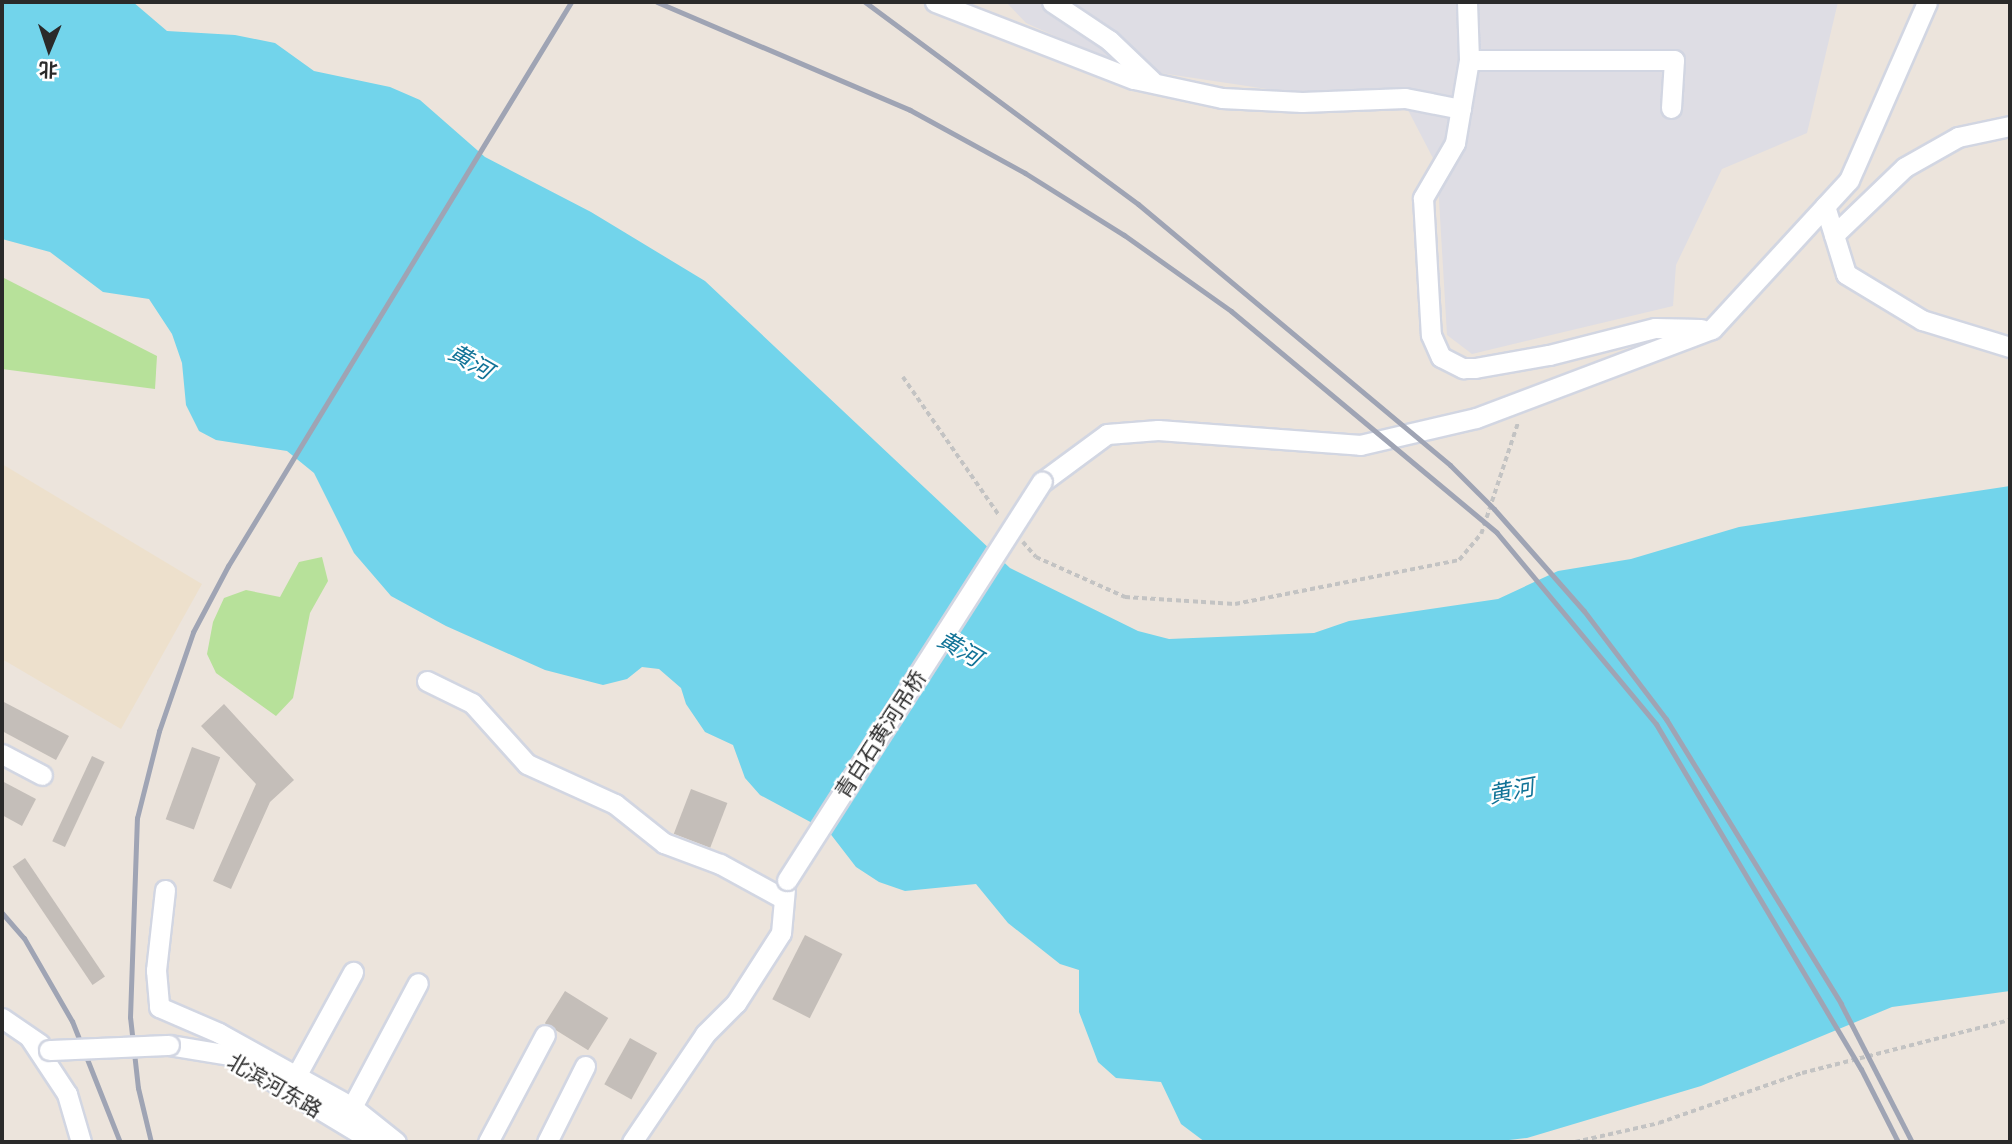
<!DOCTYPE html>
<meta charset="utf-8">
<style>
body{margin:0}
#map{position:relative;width:2012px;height:1144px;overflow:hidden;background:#ece4dc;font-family:Barlow,"Noto Sans SC",sans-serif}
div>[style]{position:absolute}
.industrial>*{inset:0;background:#dedde4}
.education>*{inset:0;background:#ede0cc}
.green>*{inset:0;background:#b7e19a}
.water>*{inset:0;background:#72d4eb}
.building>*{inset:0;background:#c4beb9;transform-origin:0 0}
.path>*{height:3.5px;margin-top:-1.75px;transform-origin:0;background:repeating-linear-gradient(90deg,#c3c3c3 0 5px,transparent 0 8.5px)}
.roads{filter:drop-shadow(2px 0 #d2d6e2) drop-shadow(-2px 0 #d2d6e2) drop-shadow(0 2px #d2d6e2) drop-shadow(0 -2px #d2d6e2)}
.minor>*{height:19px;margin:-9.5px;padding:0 9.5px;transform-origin:9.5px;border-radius:9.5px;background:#fff}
.rail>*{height:5px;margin:-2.5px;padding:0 2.5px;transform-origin:2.5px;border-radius:2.5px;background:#9fa4b4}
.bridges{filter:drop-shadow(2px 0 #d2d6e2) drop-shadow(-2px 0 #d2d6e2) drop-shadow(0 2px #d2d6e2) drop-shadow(0 -2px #d2d6e2)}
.minor-bridge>*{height:19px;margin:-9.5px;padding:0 9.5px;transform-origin:9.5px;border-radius:9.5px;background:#fff}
span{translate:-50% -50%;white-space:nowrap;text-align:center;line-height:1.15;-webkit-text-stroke:5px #fff;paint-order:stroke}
.street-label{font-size:21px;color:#2a2a2a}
.water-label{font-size:23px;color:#117397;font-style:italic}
.frame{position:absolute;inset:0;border:4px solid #2a2a2a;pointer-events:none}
.north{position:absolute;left:14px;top:14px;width:70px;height:70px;-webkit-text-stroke:5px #fff;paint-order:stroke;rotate:182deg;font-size:19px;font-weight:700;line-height:28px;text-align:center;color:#2a2a2a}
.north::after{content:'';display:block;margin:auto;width:24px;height:32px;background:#2a2a2a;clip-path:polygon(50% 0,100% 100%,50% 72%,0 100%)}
</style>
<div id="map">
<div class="industrial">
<i style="clip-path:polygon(1006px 2px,1838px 2px,1807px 133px,1722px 169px,1676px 265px,1673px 306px,1472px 354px,1447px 335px,1437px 166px,1408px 110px,1127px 68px,1026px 23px)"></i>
</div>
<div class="education">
<i style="clip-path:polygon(2px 464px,202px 584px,121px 729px,2px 659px)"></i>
</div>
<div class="green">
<i style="clip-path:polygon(2px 277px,157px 356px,155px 389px,2px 369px)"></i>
<i style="clip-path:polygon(322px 557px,328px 581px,310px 613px,293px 698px,276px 716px,216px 673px,207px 654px,213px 622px,224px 598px,246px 590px,280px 597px,299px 562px)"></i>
</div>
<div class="water">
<i style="clip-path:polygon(2px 2px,133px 2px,167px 31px,235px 35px,275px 43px,314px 71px,390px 87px,420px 100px,485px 157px,591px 212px,705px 281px,1010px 568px,1138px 631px,1169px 639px,1314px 633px,1349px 621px,1498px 599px,1558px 571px,1631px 559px,1739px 527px,2010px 486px,2010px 991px,1892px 1007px,1701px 1086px,1527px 1138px,1492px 1142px,1205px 1142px,1181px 1124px,1161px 1082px,1116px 1078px,1098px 1062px,1079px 1012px,1079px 970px,1060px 964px,1008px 923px,976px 884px,905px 891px,879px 882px,856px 867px,829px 832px,760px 795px,745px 778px,733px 745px,705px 732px,686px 704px,681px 688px,659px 669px,642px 667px,627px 679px,603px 685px,545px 670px,446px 626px,391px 596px,354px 553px,314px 473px,287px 451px,216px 440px,199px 431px,186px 405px,182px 363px,172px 334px,149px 299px,103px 292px,50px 252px,2px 239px)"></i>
</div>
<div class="building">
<i style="clip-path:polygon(2px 701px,69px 736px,56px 760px,2px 731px)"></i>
<i style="clip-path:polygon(224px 704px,294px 780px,270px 802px,231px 889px,213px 881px,256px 784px,201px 726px)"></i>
<i style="left:192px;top:747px;width:30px;height:77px;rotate:20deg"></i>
<i style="left:92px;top:756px;width:14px;height:94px;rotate:25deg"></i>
<i style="clip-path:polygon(2px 781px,36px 799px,22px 826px,2px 815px)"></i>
<i style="left:691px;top:789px;width:39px;height:48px;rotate:21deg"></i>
<i style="left:25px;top:858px;width:143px;height:15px;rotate:56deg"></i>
<i style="left:805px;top:935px;width:42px;height:72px;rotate:27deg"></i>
<i style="left:565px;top:991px;width:51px;height:38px;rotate:32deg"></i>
<i style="left:630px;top:1038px;width:31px;height:53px;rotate:29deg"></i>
</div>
<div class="path">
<i style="left:903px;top:377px;width:168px;rotate:55.2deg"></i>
<i style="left:1023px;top:542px;width:20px;rotate:49deg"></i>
<i style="left:1036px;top:557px;width:98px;rotate:24.2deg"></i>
<i style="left:1125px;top:597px;width:110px;rotate:3.6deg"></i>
<i style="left:1235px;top:604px;width:228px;rotate:-11.1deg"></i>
<i style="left:1459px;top:560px;width:34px;rotate:-50deg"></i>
<i style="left:1481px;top:534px;width:118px;rotate:-71.7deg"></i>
<i style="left:1575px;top:1142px;width:86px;rotate:-12.7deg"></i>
<i style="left:1659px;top:1123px;width:151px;rotate:-19.3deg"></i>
<i style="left:1802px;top:1073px;width:215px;rotate:-14.3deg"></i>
</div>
<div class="roads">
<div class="minor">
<i style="left:935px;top:2px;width:213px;rotate:21.2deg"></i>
<i style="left:1134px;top:79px;width:90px;rotate:12.2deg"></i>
<i style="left:1222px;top:98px;width:80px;rotate:2.9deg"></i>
<i style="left:1302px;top:102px;width:103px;rotate:-2.2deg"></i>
<i style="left:1405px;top:98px;width:57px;rotate:11.1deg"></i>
<i style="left:1052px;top:2px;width:69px;rotate:33.7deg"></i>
<i style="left:1109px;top:40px;width:59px;rotate:43.6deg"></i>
<i style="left:1467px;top:2px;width:58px;rotate:88deg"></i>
<i style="left:1469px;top:60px;width:84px;rotate:99.6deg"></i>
<i style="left:1455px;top:143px;width:64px;rotate:120.2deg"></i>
<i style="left:1423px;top:198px;width:137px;rotate:86.7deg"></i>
<i style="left:1431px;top:335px;width:24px;rotate:66deg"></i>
<i style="left:1441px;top:357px;width:25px;rotate:27deg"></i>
<i style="left:1463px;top:368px;width:12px"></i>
<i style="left:1475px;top:368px;width:75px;rotate:-10deg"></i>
<i style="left:1549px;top:355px;width:109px;rotate:-14.3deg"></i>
<i style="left:1655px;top:328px;width:46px;rotate:1.2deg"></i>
<i style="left:1469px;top:60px;width:205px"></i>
<i style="left:1674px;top:60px;width:48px;rotate:93.6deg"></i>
<i style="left:1825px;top:206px;width:71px;rotate:72.8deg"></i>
<i style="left:1846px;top:274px;width:89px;rotate:31.2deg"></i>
<i style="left:1922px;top:320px;width:92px;rotate:17.1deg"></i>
<i style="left:1834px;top:235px;width:98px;rotate:-43.8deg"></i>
<i style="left:1905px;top:167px;width:61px;rotate:-29.5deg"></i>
<i style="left:1958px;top:137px;width:53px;rotate:-11.9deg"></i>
<i style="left:1042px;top:482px;width:81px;rotate:-36.4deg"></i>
<i style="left:1107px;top:434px;width:51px;rotate:-4.5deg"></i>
<i style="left:1158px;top:430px;width:203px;rotate:4.2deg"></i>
<i style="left:1360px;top:445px;width:119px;rotate:-13.1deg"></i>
<i style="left:1476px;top:418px;width:252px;rotate:-20.7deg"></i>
<i style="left:1712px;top:329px;width:202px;rotate:-47.4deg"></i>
<i style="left:1849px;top:180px;width:194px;rotate:-66.3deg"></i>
<i style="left:427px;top:681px;width:50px;rotate:26.1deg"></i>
<i style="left:472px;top:703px;width:82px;rotate:48deg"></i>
<i style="left:527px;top:764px;width:97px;rotate:24.4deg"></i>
<i style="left:615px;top:804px;width:63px;rotate:38.5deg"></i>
<i style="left:664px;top:843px;width:60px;rotate:20.6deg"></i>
<i style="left:720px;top:864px;width:71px;rotate:28.7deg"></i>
<i style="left:2px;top:754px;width:45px;rotate:27.7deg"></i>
<i style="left:165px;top:890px;width:81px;rotate:96.4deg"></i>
<i style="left:156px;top:970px;width:37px;rotate:85deg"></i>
<i style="left:159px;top:1007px;width:65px;rotate:23.4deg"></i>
<i style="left:219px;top:1033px;width:152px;rotate:29.1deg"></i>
<i style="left:352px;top:1107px;width:56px;rotate:38.5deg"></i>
<i style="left:2px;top:1018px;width:46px;rotate:34.4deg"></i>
<i style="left:30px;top:1038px;width:67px;rotate:56.5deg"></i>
<i style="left:67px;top:1094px;width:50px;rotate:73.7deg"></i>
<i style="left:169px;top:1045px;width:62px;rotate:9.3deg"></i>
<i style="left:230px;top:1055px;width:168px;rotate:31.1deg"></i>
<i style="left:295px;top:1078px;width:121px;rotate:-61.3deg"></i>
<i style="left:352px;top:1107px;width:140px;rotate:-62deg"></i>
<i style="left:488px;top:1142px;width:121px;rotate:-62deg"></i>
<i style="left:547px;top:1142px;width:85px;rotate:-63.4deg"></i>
<i style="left:632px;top:1142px;width:130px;rotate:-55.9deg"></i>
<i style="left:705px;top:1034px;width:44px;rotate:-45deg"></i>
<i style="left:736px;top:1003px;width:83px;rotate:-57.3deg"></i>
<i style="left:781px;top:933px;width:45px;rotate:-84.9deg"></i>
</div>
</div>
<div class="rail">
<i style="left:657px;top:2px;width:275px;rotate:23.1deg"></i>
<i style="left:910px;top:110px;width:131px;rotate:28.7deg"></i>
<i style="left:1025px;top:173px;width:117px;rotate:32.1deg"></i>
<i style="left:1124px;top:235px;width:131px;rotate:35.4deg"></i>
<i style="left:1231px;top:311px;width:346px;rotate:39.8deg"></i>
<i style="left:1497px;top:533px;width:249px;rotate:50.2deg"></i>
<i style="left:1656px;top:724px;width:401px;rotate:59.3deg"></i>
<i style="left:1861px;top:1069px;width:82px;rotate:63.1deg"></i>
<i style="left:865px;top:2px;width:340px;rotate:36.5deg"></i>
<i style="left:1138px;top:204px;width:407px;rotate:39.9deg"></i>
<i style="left:1450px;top:465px;width:62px;rotate:45deg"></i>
<i style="left:1494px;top:509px;width:136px;rotate:48.6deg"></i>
<i style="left:1584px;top:611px;width:136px;rotate:52.8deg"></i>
<i style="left:1666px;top:719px;width:334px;rotate:58.4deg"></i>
<i style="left:1841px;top:1004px;width:155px;rotate:62.8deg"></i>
<i style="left:2px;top:913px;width:33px;rotate:49deg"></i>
<i style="left:24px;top:938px;width:96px;rotate:60deg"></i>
<i style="left:72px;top:1021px;width:130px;rotate:68.4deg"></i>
<i style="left:151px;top:1142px;width:56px;rotate:-103.5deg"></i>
<i style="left:138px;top:1088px;width:71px;rotate:-96.4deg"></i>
<i style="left:130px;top:1017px;width:199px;rotate:-88deg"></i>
<i style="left:137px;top:818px;width:90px;rotate:-75.8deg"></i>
<i style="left:159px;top:731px;width:105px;rotate:-71deg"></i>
<i style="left:193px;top:632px;width:75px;rotate:-62.1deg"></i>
<i style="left:228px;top:566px;width:660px;rotate:-58.69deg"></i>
</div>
<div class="bridges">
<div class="minor-bridge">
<i style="left:787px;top:880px;width:473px;rotate:-57.4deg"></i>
<i style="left:49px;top:1050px;width:120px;rotate:-2.4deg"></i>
</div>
</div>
<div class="street-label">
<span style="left:880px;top:734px;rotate:-57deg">青白石黄河吊桥</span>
<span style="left:275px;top:1085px;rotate:30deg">北滨河东路</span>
</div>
<div class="water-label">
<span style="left:471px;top:361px;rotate:30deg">黄河</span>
<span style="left:960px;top:648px;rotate:30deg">黄河</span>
<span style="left:1511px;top:790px;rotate:-11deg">黄河</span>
</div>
<div class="frame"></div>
<div class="north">北</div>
</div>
